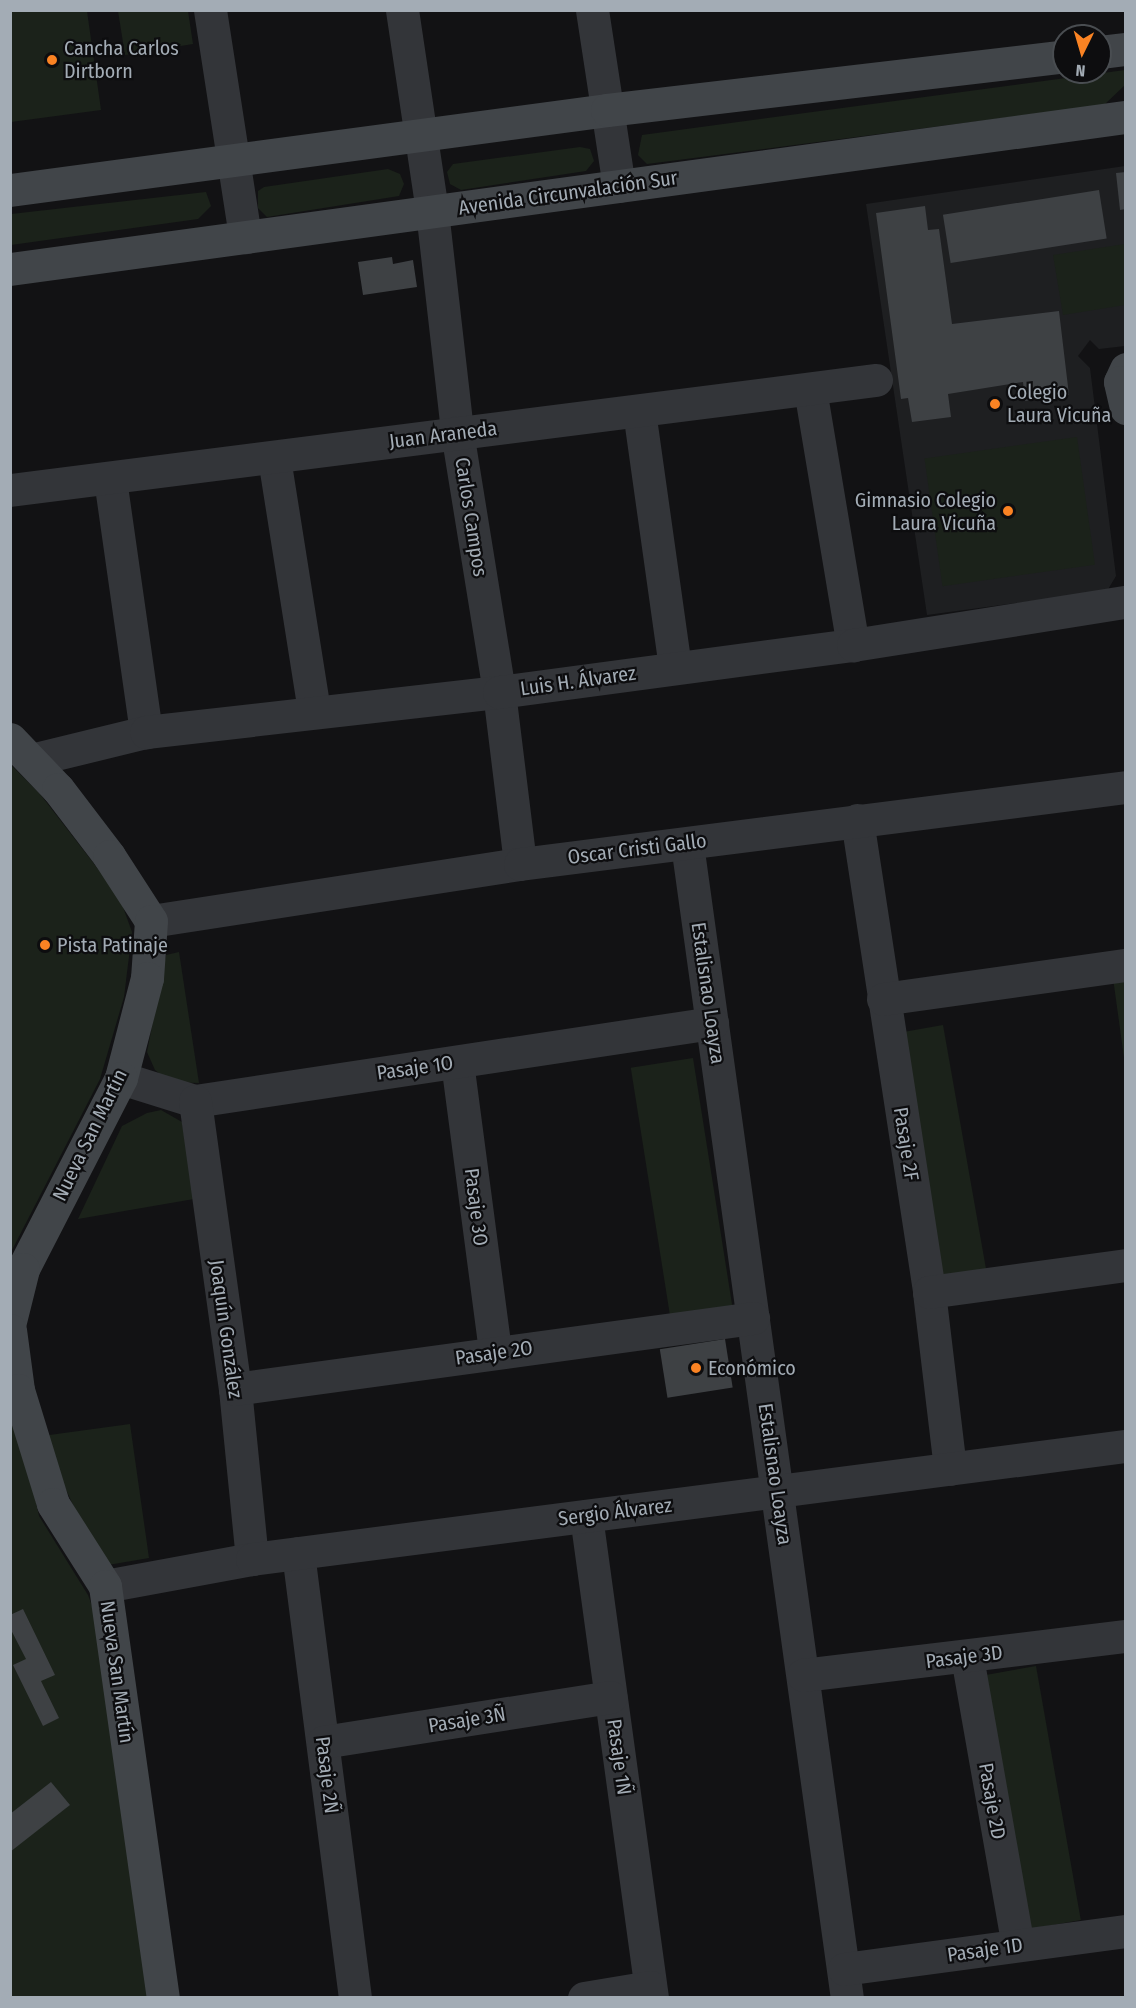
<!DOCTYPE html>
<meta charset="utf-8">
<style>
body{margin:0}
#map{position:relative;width:1136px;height:2008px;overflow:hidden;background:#121214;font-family:"Fira Sans Condensed",sans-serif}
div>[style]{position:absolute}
.built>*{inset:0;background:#1e1f21}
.green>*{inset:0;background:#1b221a;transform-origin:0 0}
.building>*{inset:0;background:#3e4144;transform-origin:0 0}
.street>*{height:33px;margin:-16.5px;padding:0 16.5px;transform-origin:16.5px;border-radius:16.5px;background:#333539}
.secondary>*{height:33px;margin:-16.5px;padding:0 16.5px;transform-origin:16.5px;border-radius:16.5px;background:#414549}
.dots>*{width:16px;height:16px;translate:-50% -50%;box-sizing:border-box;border:3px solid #0d0d0f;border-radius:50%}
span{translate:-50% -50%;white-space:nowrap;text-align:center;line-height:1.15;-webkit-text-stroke:4.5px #0d0d0f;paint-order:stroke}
.poi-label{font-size:20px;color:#a3acb5}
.left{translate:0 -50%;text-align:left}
.right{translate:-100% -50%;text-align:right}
.street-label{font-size:20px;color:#a3acb5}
.frame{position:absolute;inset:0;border:12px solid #a3acb5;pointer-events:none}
.north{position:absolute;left:1052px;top:24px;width:60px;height:60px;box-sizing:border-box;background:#0d0d0f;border:2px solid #494d51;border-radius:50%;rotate:185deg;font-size:16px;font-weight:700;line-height:24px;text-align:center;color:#a3acb5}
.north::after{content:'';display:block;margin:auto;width:21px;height:27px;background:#fa8323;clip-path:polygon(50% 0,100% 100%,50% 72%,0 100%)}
</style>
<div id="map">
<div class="built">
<i style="clip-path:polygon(1125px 166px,1125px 346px,1099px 349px,1090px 340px,1078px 356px,1090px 368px,1116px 576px,1107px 591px,927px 615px,866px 204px)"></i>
</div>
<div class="green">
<i style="clip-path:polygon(10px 11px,87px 11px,101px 110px,11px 122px)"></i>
<i style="clip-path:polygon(118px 11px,188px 11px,193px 44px,125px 55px)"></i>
<i style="clip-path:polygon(1125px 70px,1125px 85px,1104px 105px,647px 164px,638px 155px,642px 135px)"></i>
<i style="clip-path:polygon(580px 147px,590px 149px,594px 161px,586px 171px,461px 190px,450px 184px,447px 172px,453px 164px)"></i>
<i style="clip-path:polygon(388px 169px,400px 174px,404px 184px,399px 196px,267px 217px,258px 208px,258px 191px,264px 187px)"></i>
<i style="clip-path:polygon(206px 192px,211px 206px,198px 219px,11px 245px,11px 214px)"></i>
<i style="clip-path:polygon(1125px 244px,1125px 305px,1063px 315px,1053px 255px)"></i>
<i style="left:1077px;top:437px;width:129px;height:154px;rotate:82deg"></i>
<i style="clip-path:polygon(11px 765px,40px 794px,119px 896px,132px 932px,124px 997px,100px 1079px,11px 1252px)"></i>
<i style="clip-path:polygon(179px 952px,199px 1083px,170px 1082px,155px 1070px,147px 1052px,166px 955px)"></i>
<i style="clip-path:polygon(1125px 976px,1125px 1065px,1113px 978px)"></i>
<i style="left:943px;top:1025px;width:248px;height:49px;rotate:80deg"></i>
<i style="left:693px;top:1058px;width:260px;height:63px;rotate:81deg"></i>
<i style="clip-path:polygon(161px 1110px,182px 1122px,194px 1199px,78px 1219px,122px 1126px,147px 1113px)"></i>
<i style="clip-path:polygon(10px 1385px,39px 1516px,88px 1595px,103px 1635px,150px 1997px,11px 1997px)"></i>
<i style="clip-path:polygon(130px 1424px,149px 1558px,108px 1565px,95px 1554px,42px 1436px)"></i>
<i style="left:1036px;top:1666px;width:258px;height:54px;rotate:80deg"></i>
</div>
<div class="building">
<i style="clip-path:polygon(1126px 172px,1126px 209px,1120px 210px,1116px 173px)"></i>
<i style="left:1099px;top:190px;width:49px;height:158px;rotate:81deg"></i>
<i style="clip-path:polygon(925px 206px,928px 230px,939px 229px,952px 324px,1059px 311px,1069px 395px,1025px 401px,1023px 382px,948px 394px,951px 417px,912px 422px,908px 398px,901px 399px,876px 213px)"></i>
<i style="clip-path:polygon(392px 257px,393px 264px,413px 260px,417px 287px,363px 295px,358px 262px)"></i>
<i style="left:725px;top:1339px;width:49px;height:66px;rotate:81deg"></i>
<i style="clip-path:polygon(23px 1609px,55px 1675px,41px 1681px,59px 1718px,43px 1726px,13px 1665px,26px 1659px,10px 1628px,10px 1615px)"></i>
<i style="clip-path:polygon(51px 1782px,70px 1805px,10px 1852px,10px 1814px)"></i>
</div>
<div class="street">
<i style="left:210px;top:10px;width:230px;rotate:81.2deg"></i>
<i style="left:402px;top:10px;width:203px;rotate:81.5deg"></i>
<i style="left:432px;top:211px;width:222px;rotate:83.5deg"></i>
<i style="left:457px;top:432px;width:263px;rotate:80.8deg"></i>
<i style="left:499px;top:692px;width:173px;rotate:83deg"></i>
<i style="left:592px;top:10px;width:178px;rotate:81.3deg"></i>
<i style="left:810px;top:389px;width:260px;rotate:80.5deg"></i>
<i style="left:639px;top:411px;width:259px;rotate:82deg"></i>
<i style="left:274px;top:458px;width:256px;rotate:81deg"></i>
<i style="left:110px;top:479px;width:256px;rotate:81.9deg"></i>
<i style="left:10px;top:490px;width:873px;rotate:-7.24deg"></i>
<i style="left:31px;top:760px;width:118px;rotate:-13.7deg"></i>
<i style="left:146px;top:732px;width:355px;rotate:-6.5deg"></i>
<i style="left:499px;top:692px;width:357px;rotate:-7.6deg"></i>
<i style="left:853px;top:645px;width:276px;rotate:-9deg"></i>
<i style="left:857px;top:820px;width:477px;rotate:81.3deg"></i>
<i style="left:929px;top:1292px;width:178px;rotate:83.2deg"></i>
<i style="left:687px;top:844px;width:1165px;rotate:82.11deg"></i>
<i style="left:151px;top:921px;width:373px;rotate:-8.8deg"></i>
<i style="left:520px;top:864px;width:611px;rotate:-7.24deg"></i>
<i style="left:883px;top:999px;width:245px;rotate:-8deg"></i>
<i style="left:457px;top:1062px;width:292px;rotate:82.5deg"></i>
<i style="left:121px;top:1078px;width:77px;rotate:17.3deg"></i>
<i style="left:195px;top:1101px;width:523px;rotate:-8.58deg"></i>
<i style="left:195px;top:1101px;width:291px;rotate:82.1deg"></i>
<i style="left:235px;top:1389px;width:171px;rotate:84.3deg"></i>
<i style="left:929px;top:1292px;width:199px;rotate:-7.8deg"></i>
<i style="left:235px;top:1389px;width:523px;rotate:-7.8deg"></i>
<i style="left:586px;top:1516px;width:486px;rotate:82.2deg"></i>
<i style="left:298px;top:1553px;width:449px;rotate:82.7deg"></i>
<i style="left:105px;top:1586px;width:149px;rotate:-10.4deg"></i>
<i style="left:252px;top:1559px;width:881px;rotate:-7.37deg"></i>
<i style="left:967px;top:1657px;width:292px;rotate:80deg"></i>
<i style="left:803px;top:1675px;width:325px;rotate:-6.9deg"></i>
<i style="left:323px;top:1742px;width:291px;rotate:-8.9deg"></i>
<i style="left:844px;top:1969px;width:285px;rotate:-7.7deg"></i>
<i style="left:584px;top:1998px;width:67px;rotate:-9.5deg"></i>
</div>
<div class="secondary">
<i style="left:1100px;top:52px;width:26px;rotate:-7deg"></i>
<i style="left:10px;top:190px;width:602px;rotate:-7.63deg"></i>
<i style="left:607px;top:110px;width:460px;rotate:-6.7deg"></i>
<i style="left:10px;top:269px;width:1126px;rotate:-7.76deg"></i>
<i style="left:1126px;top:369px;width:14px;rotate:115deg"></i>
<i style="left:1120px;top:382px;width:27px;rotate:77deg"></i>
<i style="left:10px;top:739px;width:69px;rotate:46.2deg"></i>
<i style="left:58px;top:789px;width:84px;rotate:52.7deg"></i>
<i style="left:109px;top:856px;width:77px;rotate:57.1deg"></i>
<i style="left:151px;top:921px;width:57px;rotate:94deg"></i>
<i style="left:147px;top:978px;width:103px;rotate:104.6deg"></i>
<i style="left:121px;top:1078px;width:215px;rotate:117.2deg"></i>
<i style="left:23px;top:1269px;width:54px;rotate:104deg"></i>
<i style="left:10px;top:1330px;width:61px;rotate:82.4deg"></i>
<i style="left:18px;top:1390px;width:119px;rotate:72.9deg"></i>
<i style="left:53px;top:1504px;width:97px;rotate:57.6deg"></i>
<i style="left:105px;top:1586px;width:416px;rotate:82deg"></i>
</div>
<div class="dots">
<i style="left:52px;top:60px;background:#fa8323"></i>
<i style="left:995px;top:404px;background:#fa8323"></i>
<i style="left:1008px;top:511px;background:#fa8323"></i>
<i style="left:45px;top:945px;background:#fa8323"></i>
<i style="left:696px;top:1368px;background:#fa8323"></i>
</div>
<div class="poi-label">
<span class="left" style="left:64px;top:60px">Cancha Carlos<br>Dirtborn</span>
<span class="left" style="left:1007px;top:404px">Colegio<br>Laura Vicuña</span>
<span class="right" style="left:996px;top:512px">Gimnasio Colegio<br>Laura Vicuña</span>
<span class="left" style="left:57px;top:945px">Pista Patinaje</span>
<span class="left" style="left:708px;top:1368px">Económico</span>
</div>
<div class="street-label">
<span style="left:568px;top:193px;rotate:-8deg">Avenida Circunvalación Sur</span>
<span style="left:443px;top:435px;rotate:-7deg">Juan Araneda</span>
<span style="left:471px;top:517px;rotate:81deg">Carlos Campos</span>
<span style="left:578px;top:681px;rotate:-8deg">Luis H. Álvarez</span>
<span style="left:637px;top:849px;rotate:-7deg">Oscar Cristi Gallo</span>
<span style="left:708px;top:993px;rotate:82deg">Estalisnao Loayza</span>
<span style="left:415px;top:1068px;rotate:-8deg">Pasaje 1O</span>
<span style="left:90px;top:1135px;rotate:-64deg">Nueva San Martín</span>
<span style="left:906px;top:1144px;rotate:81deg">Pasaje 2F</span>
<span style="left:476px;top:1207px;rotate:83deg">Pasaje 3O</span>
<span style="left:226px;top:1329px;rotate:82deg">Joaquín González</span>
<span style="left:494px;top:1353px;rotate:-8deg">Pasaje 2O</span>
<span style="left:775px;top:1474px;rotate:82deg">Estalisnao Loayza</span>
<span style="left:615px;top:1512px;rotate:-7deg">Sergio Álvarez</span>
<span style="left:964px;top:1657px;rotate:-7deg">Pasaje 3D</span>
<span style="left:117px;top:1672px;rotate:82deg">Nueva San Martín</span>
<span style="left:467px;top:1720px;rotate:-9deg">Pasaje 3Ñ</span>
<span style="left:619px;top:1757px;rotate:82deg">Pasaje 1Ñ</span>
<span style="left:327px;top:1775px;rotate:83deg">Pasaje 2Ñ</span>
<span style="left:992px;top:1801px;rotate:80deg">Pasaje 2D</span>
<span style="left:985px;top:1950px;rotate:-8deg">Pasaje 1D</span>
</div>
<div class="frame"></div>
<div class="north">N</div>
</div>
